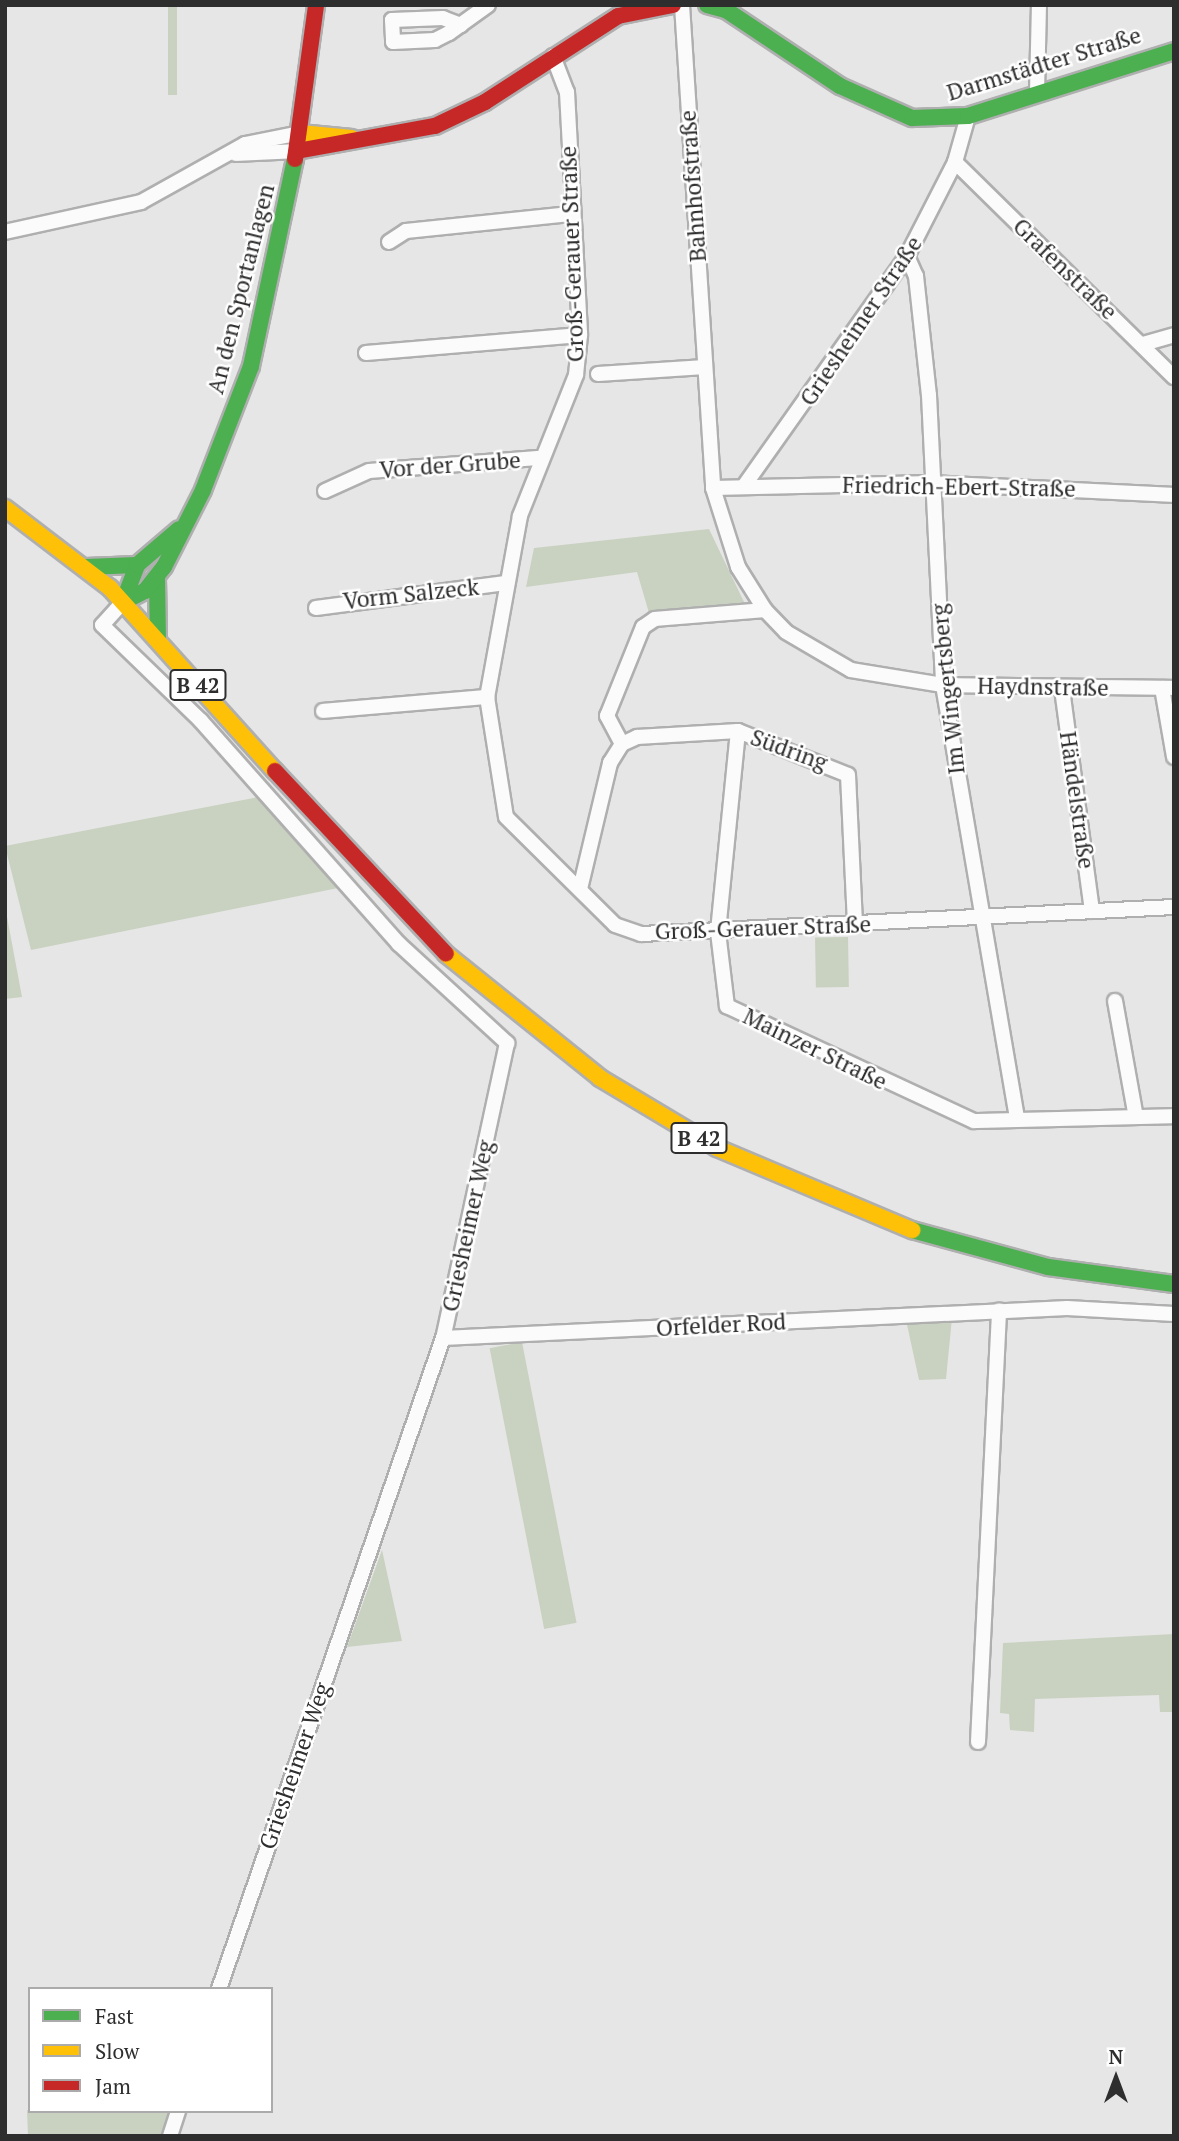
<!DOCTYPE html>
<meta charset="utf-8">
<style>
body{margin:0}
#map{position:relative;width:1179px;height:2141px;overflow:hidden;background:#e6e6e6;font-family:"PT Serif",serif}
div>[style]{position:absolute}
.green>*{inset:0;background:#c9d2c0;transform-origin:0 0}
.roads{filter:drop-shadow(2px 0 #afafb0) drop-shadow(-2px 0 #afafb0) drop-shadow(0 2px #afafb0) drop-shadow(0 -2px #afafb0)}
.street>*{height:14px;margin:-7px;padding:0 7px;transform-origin:7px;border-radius:7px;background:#fbfbfb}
.fast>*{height:16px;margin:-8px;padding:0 8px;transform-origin:8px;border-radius:8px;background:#4caf50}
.slow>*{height:16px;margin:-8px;padding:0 8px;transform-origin:8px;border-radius:8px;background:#ffc107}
.jam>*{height:16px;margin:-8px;padding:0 8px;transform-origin:8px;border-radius:8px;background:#c62828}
span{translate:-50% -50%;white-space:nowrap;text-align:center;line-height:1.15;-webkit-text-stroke:5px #fff;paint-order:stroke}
.shield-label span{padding:2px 5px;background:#fff;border:2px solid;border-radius:5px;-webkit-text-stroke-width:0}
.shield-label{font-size:21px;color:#2e2e2e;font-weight:700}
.street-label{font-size:23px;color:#2e2e2e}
.frame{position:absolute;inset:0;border:7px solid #2e2e2e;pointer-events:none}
.legend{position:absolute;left:28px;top:1987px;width:245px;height:126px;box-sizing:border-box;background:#fff;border:2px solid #ababab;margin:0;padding:9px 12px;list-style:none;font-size:21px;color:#2e2e2e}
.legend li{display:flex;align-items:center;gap:14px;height:35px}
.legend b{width:35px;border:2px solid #ababab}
.north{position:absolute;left:1081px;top:2043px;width:70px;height:70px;-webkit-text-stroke:5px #fff;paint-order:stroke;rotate:0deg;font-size:19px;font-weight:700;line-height:28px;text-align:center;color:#2e2e2e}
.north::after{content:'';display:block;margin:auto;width:24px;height:32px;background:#2e2e2e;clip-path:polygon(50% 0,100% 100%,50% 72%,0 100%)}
</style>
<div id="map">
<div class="green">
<i style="left:168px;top:5px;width:9px;height:90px"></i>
<i style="clip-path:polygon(709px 529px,745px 604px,649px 613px,637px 572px,526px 587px,534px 548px)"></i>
<i style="clip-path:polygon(258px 797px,338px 888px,31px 950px,5px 846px)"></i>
<i style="clip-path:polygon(5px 906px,22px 997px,5px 999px)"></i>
<i style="left:848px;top:937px;width:50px;height:33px;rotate:89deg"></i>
<i style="clip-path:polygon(952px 1318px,946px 1379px,919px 1380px,906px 1320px)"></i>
<i style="left:522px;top:1342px;width:286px;height:33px;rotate:79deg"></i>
<i style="clip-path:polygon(382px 1550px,402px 1641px,347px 1647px)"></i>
<i style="clip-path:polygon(1174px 1634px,1174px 1712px,1160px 1712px,1159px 1695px,1035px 1699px,1034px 1732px,1010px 1730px,1009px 1714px,1000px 1713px,1003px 1643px)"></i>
<i style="clip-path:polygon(27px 2110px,30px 2111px,173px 2111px,165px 2136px,28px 2136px)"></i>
</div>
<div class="roads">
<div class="street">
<i style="left:682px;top:5px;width:484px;rotate:86.3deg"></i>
<i style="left:713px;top:488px;width:83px;rotate:72.4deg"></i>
<i style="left:738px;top:567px;width:51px;rotate:57.9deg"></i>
<i style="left:765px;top:610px;width:30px;rotate:46deg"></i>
<i style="left:786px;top:632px;width:75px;rotate:30.3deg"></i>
<i style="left:851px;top:670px;width:93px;rotate:9.3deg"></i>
<i style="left:943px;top:685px;width:231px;rotate:0.7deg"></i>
<i style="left:461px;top:25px;width:19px;rotate:-159deg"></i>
<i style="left:443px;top:18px;width:51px;rotate:177.8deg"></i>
<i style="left:392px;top:20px;width:22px;rotate:87deg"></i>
<i style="left:393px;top:42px;width:42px;rotate:-2.7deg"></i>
<i style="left:435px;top:40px;width:16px;rotate:-27deg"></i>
<i style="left:449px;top:33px;width:48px;rotate:-35.7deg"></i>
<i style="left:553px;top:56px;width:39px;rotate:69deg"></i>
<i style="left:567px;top:92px;width:243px;rotate:86.9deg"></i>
<i style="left:580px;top:335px;width:40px;rotate:95.7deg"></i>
<i style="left:576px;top:375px;width:152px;rotate:111.7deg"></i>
<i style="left:520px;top:516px;width:184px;rotate:100.3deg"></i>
<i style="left:487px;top:697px;width:121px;rotate:81deg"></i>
<i style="left:506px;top:817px;width:153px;rotate:44.7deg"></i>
<i style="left:615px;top:925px;width:28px;rotate:19deg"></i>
<i style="left:641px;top:934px;width:534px;rotate:-2.9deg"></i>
<i style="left:1037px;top:92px;width:87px;rotate:-88.7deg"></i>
<i style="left:236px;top:154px;width:61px;rotate:-2.8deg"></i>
<i style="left:955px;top:162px;width:307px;rotate:44.5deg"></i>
<i style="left:5px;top:232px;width:139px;rotate:-12.4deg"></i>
<i style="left:141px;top:202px;width:119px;rotate:-29.1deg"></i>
<i style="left:245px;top:144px;width:56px;rotate:-11.3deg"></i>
<i style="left:389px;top:242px;width:20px;rotate:-33deg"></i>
<i style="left:406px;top:231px;width:165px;rotate:-5.9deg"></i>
<i style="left:907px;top:256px;width:22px;rotate:66deg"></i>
<i style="left:916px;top:276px;width:120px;rotate:83.8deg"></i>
<i style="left:929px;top:395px;width:290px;rotate:87.2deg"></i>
<i style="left:943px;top:685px;width:440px;rotate:80.3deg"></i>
<i style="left:1143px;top:344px;width:32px;rotate:-16deg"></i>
<i style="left:366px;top:353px;width:215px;rotate:-4.8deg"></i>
<i style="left:598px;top:374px;width:107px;rotate:-3.7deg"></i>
<i style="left:744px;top:486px;width:282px;rotate:-54.7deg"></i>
<i style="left:907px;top:256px;width:106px;rotate:-62.9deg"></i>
<i style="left:955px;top:162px;width:48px;rotate:-74.2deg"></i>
<i style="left:713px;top:488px;width:218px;rotate:-1.3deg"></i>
<i style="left:931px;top:483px;width:243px;rotate:2.8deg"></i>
<i style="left:325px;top:491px;width:48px;rotate:-24.4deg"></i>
<i style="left:369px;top:471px;width:169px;rotate:-4.4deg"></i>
<i style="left:123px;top:602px;width:31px;rotate:132deg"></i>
<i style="left:102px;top:625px;width:138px;rotate:44.1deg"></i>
<i style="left:201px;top:721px;width:298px;rotate:48.4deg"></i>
<i style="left:399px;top:944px;width:147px;rotate:42.5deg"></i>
<i style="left:507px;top:1043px;width:302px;rotate:102.2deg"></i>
<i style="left:443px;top:1338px;width:688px;rotate:108.99deg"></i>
<i style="left:316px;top:608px;width:193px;rotate:-7.5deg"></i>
<i style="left:1162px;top:688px;width:70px;rotate:80.1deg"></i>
<i style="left:1062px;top:689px;width:224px;rotate:82.3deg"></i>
<i style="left:323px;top:711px;width:165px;rotate:-4.9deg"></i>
<i style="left:738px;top:731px;width:202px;rotate:95.7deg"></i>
<i style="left:718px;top:932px;width:75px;rotate:83.1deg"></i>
<i style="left:727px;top:1006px;width:272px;rotate:25deg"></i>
<i style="left:974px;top:1121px;width:200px;rotate:-1.4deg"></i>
<i style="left:622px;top:744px;width:32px;rotate:-118deg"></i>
<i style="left:607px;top:716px;width:96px;rotate:-68deg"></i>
<i style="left:643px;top:627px;width:14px;rotate:-34deg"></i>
<i style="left:655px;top:619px;width:110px;rotate:-4.7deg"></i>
<i style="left:580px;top:889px;width:130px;rotate:-76.6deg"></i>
<i style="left:610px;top:763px;width:22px;rotate:-58deg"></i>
<i style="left:622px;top:744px;width:17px;rotate:-25deg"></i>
<i style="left:637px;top:737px;width:101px;rotate:-3.4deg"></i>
<i style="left:738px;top:731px;width:118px;rotate:21.8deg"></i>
<i style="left:848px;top:775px;width:149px;rotate:87.3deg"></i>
<i style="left:1115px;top:1001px;width:113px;rotate:79.8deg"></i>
<i style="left:443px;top:1338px;width:625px;rotate:-2.75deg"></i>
<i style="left:1067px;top:1308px;width:107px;rotate:3.2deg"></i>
<i style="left:978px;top:1742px;width:432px;rotate:-87.2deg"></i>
<i style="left:170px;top:2136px;width:26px;rotate:-72deg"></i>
</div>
<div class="fast">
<i style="left:707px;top:5px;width:20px;rotate:15deg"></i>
<i style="left:726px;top:10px;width:137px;rotate:33.7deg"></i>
<i style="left:840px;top:86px;width:79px;rotate:24deg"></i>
<i style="left:912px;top:118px;width:56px;rotate:-2deg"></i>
<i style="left:968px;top:116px;width:216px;rotate:-17.5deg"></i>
<i style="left:86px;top:567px;width:51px;rotate:-2.2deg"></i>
<i style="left:157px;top:579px;width:62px;rotate:89.1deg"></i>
<i style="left:123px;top:602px;width:25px;rotate:-27deg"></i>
<i style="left:145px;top:591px;width:31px;rotate:-52deg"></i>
<i style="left:164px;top:567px;width:86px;rotate:-63.1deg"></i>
<i style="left:203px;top:490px;width:133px;rotate:-68.8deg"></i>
<i style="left:251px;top:366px;width:212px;rotate:-78deg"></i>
<i style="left:123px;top:602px;width:40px;rotate:-69deg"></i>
<i style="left:137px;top:565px;width:55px;rotate:-40.6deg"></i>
<i style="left:912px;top:1230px;width:141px;rotate:15.2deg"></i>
<i style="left:1048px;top:1267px;width:127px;rotate:7.7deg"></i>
</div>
<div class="slow">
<i style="left:300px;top:133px;width:52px;rotate:5.5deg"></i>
<i style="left:5px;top:508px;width:132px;rotate:37.3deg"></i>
<i style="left:110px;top:588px;width:246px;rotate:48deg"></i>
<i style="left:446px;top:954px;width:198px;rotate:38.8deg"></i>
<i style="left:600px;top:1078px;width:136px;rotate:30.9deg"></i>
<i style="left:717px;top:1148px;width:212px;rotate:22.8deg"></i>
</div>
<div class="jam">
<i style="left:297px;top:151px;width:140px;rotate:-10.3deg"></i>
<i style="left:435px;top:126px;width:55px;rotate:-25.6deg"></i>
<i style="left:485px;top:102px;width:158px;rotate:-32.9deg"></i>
<i style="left:618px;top:16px;width:56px;rotate:-11.3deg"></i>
<i style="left:295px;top:159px;width:155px;rotate:-82.2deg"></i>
<i style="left:275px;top:771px;width:250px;rotate:46.9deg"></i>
</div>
</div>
<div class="shield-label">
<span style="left:198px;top:685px">B 42</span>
<span style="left:699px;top:1138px">B 42</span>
</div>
<div class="street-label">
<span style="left:1044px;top:64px;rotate:-17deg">Darmstädter Straße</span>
<span style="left:693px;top:186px;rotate:-94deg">Bahnhofstraße</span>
<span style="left:572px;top:254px;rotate:-92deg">Groß-Gerauer Straße</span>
<span style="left:1065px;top:269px;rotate:44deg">Grafenstraße</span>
<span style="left:241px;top:289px;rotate:-76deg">An den Sportanlagen</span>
<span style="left:861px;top:321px;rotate:-56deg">Griesheimer Straße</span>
<span style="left:450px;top:465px;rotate:-4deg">Vor der Grube</span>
<span style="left:959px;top:487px;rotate:1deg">Friedrich-Ebert-Straße</span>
<span style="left:411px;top:594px;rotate:-6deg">Vorm Salzeck</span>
<span style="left:1043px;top:687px;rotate:1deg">Haydnstraße</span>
<span style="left:948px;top:689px;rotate:-96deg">Im Wingertsberg</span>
<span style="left:789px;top:750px;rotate:20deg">Südring</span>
<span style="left:1077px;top:800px;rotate:82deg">Händelstraße</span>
<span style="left:763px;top:928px;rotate:-2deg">Groß-Gerauer Straße</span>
<span style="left:815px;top:1049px;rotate:26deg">Mainzer Straße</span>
<span style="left:468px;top:1226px;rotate:-78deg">Griesheimer Weg</span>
<span style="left:721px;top:1325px;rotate:-3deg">Orfelder Rod</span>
<span style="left:295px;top:1766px;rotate:-71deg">Griesheimer Weg</span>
</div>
<div class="frame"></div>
<ul class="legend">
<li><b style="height:9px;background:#4caf50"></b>Fast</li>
<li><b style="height:9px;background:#ffc107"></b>Slow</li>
<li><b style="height:9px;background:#c62828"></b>Jam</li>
</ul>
<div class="north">N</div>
</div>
